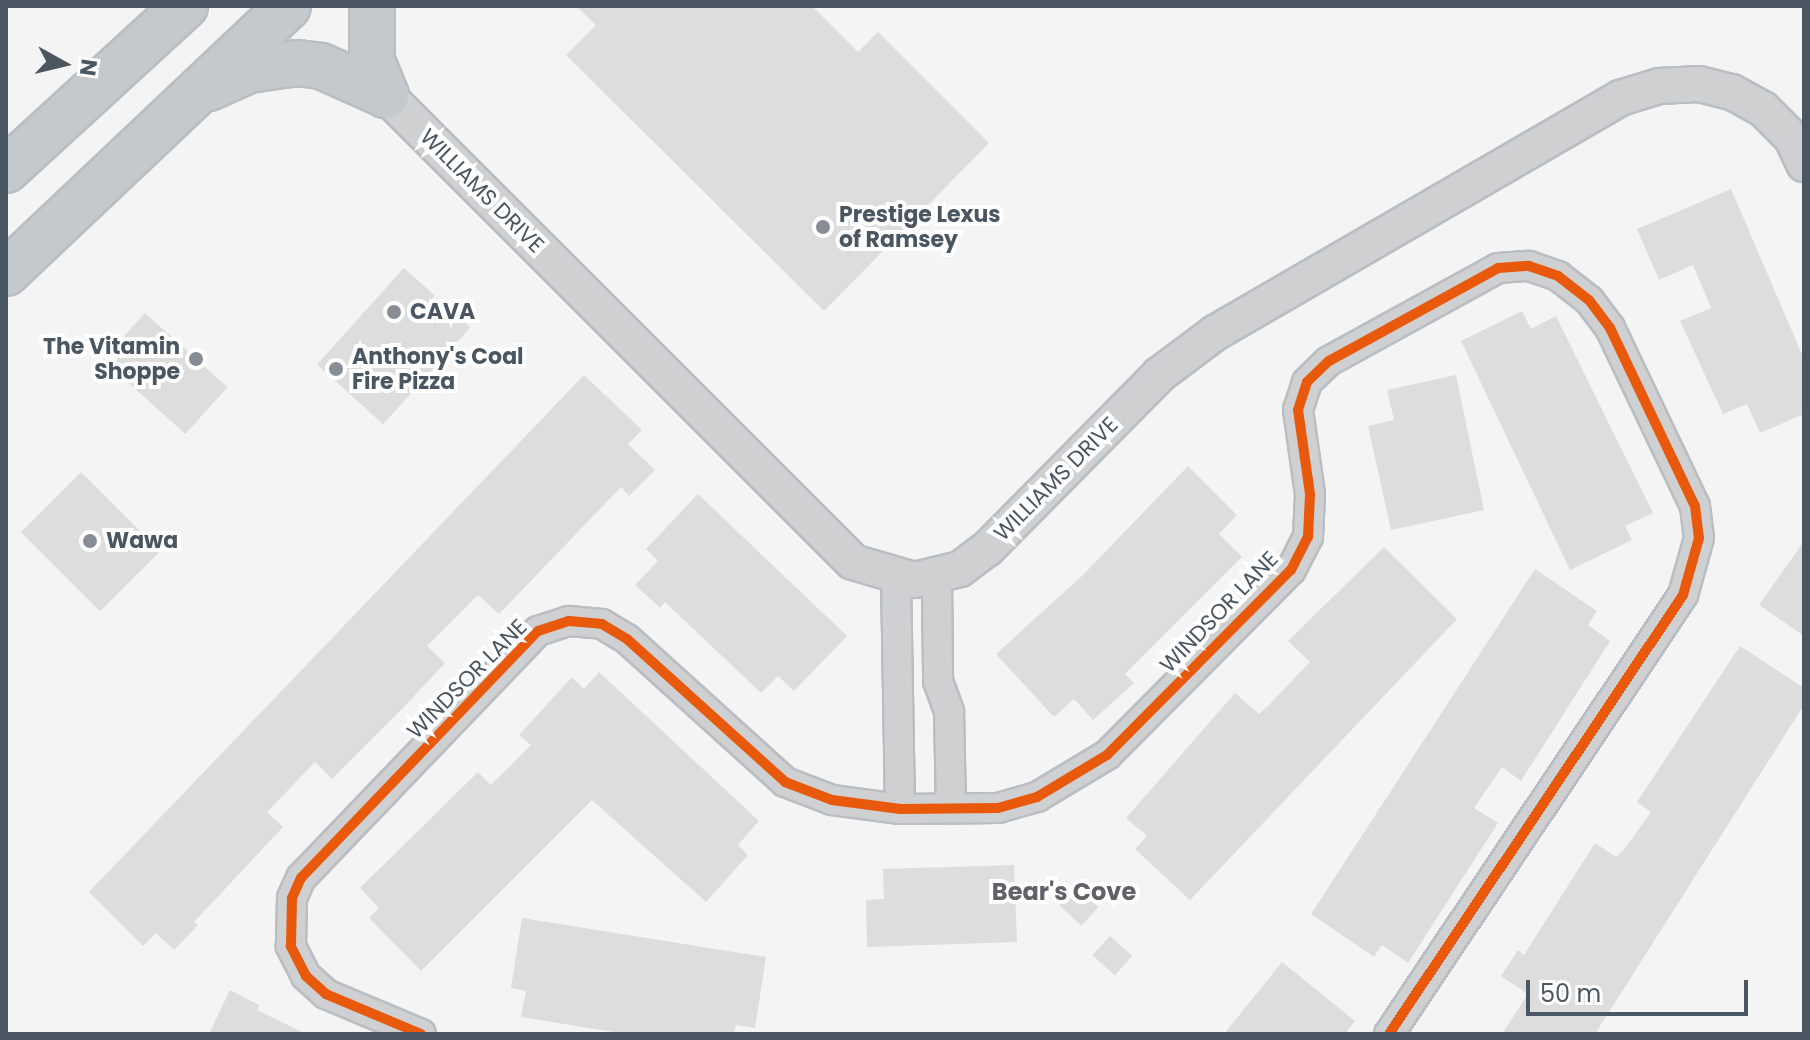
<!DOCTYPE html>
<style>
body{margin:0}
#map{position:relative;width:1810px;height:1040px;overflow:hidden;background:#f4f4f4;font-family:Poppins,sans-serif}
div>[style]{position:absolute}
.building>*{inset:0;background:#ddddde;transform-origin:0 0}
.roads{filter:drop-shadow(2px 0 #b9bec3) drop-shadow(-2px 0 #b9bec3) drop-shadow(0 2px #b9bec3) drop-shadow(0 -2px #b9bec3)}
.minor>*{height:28px;margin:-14px;padding:0 14px;transform-origin:14px;border-radius:14px;background:#ced0d2}
.tertiary>*{height:34px;margin:-17px;padding:0 17px;transform-origin:17px;border-radius:17px;background:#ced0d2}
.trunk>*{height:44px;margin:-22px;padding:0 22px;transform-origin:22px;border-radius:22px;background:#c4c9cd}
.cycleway>*{height:10px;margin:-5px;padding:0 5px;transform-origin:5px;border-radius:5px;background:#e8590c}
.dots>*{width:22px;height:22px;translate:-50% -50%;box-sizing:border-box;border:4px solid #fff;border-radius:50%}
span{translate:-50% -50%;white-space:nowrap;text-align:center;line-height:1.15;-webkit-text-stroke:8px #fff;paint-order:stroke}
.street-label{font-size:22px;color:#4a5661}
.poi-label{font-size:22px;color:#4a5661;font-weight:700}
.left{translate:0 -50%;text-align:left}
.right{translate:-100% -50%;text-align:right}
.neighbourhood-label{font-size:24px;color:#5f6368;font-weight:700}
.frame{position:absolute;inset:0;border:8px solid #4a5661;pointer-events:none}
.north{position:absolute;left:24px;top:24px;width:80px;height:80px;-webkit-text-stroke:6px #fff;paint-order:stroke;rotate:98deg;font-size:22px;font-weight:700;line-height:32px;text-align:center;color:#4a5661}
.north::after{content:'';display:block;margin:auto;width:28px;height:36px;background:#4a5661;clip-path:polygon(50% 0,100% 100%,50% 72%,0 100%)}
.scale{position:absolute;left:1526px;top:980px;width:222px;height:36px;box-sizing:border-box;border:4px solid #4a5661;border-top:0;padding-left:10px;font-size:24px;line-height:28px;white-space:nowrap;color:#4a5661;-webkit-text-stroke:6px #fff;paint-order:stroke}
</style>
<div id="map">
<div class="building">
<i style="clip-path:polygon(576px 6px,812px 6px,858px 52px,878px 32px,989px 143px,824px 311px,566px 55px,596px 25px)"></i>
<i style="clip-path:polygon(1731px 189px,1804px 359px,1804px 414px,1760px 433px,1747px 404px,1723px 414px,1680px 321px,1711px 308px,1693px 265px,1659px 280px,1637px 229px)"></i>
<i style="left:404px;top:268px;width:89px;height:130px;rotate:42deg"></i>
<i style="clip-path:polygon(1522px 311px,1531px 329px,1556px 316px,1653px 513px,1625px 526px,1632px 540px,1570px 570px,1461px 341px)"></i>
<i style="left:145px;top:313px;width:111px;height:63px;rotate:42deg"></i>
<i style="clip-path:polygon(584px 375px,642px 430px,628px 444px,655px 470px,629px 496px,621px 487px,499px 614px,478px 595px,427px 646px,445px 663px,402px 709px,332px 779px,315px 762px,267px 812px,283px 827px,194px 922px,198px 925px,174px 950px,156px 933px,143px 946px,89px 892px)"></i>
<i style="clip-path:polygon(1456px 375px,1484px 510px,1391px 530px,1368px 426px,1394px 420px,1387px 390px)"></i>
<i style="clip-path:polygon(1188px 466px,1237px 515px,1219px 534px,1242px 557px,1125px 674px,1134px 683px,1093px 720px,1074px 699px,1054px 717px,996px 654px,1083px 575px)"></i>
<i style="left:81px;top:472px;width:112px;height:85px;rotate:45deg"></i>
<i style="clip-path:polygon(698px 494px,847px 636px,794px 691px,778px 676px,761px 693px,665px 602px,660px 608px,635px 585px,658px 561px,646px 549px)"></i>
<i style="clip-path:polygon(1804px 541px,1804px 636px,1759px 605px)"></i>
<i style="clip-path:polygon(1384px 547px,1457px 619px,1190px 900px,1135px 849px,1147px 836px,1126px 818px,1235px 693px,1259px 714px,1269px 705px,1310px 662px,1288px 641px)"></i>
<i style="clip-path:polygon(1535px 569px,1597px 611px,1588px 625px,1610px 641px,1521px 781px,1502px 767px,1474px 808px,1498px 823px,1408px 963px,1382px 945px,1374px 957px,1311px 914px)"></i>
<i style="clip-path:polygon(1740px 646px,1804px 688px,1804px 705px,1595px 1034px,1502px 1034px,1528px 994px,1501px 976px,1518px 950px,1524px 955px,1595px 843px,1616px 857px,1624px 850px,1651px 812px,1637px 802px)"></i>
<i style="clip-path:polygon(599px 672px,759px 821px,738px 845px,748px 855px,706px 902px,592px 800px,421px 971px,369px 918px,379px 908px,360px 888px,478px 772px,491px 785px,531px 745px,519px 735px,572px 677px,584px 689px)"></i>
<i style="clip-path:polygon(1014px 865px,1017px 942px,867px 947px,866px 900px,884px 899px,883px 869px)"></i>
<i style="left:1076px;top:887px;width:30px;height:25px;rotate:42deg"></i>
<i style="clip-path:polygon(522px 918px,766px 957px,755px 1028px,736px 1025px,734px 1034px,626px 1034px,521px 1017px,526px 991px,511px 988px)"></i>
<i style="left:1110px;top:936px;width:30px;height:26px;rotate:42deg"></i>
<i style="clip-path:polygon(1282px 962px,1355px 1021px,1345px 1034px,1224px 1034px)"></i>
<i style="clip-path:polygon(230px 990px,259px 1005px,257px 1010px,306px 1034px,209px 1034px)"></i>
</div>
<div class="roads">
<div class="minor">
<i style="left:937px;top:577px;width:104px;rotate:89.4deg"></i>
<i style="left:938px;top:681px;width:33px;rotate:70deg"></i>
<i style="left:949px;top:712px;width:96px;rotate:88.8deg"></i>
<i style="left:896px;top:578px;width:231px;rotate:89deg"></i>
<i style="left:421px;top:1034px;width:103px;rotate:-157.2deg"></i>
<i style="left:326px;top:994px;width:27px;rotate:-138deg"></i>
<i style="left:306px;top:976px;width:34px;rotate:-117deg"></i>
<i style="left:291px;top:946px;width:48px;rotate:-88.8deg"></i>
<i style="left:292px;top:898px;width:22px;rotate:-66deg"></i>
<i style="left:301px;top:878px;width:342px;rotate:-46.2deg"></i>
<i style="left:538px;top:631px;width:33px;rotate:-18deg"></i>
<i style="left:569px;top:621px;width:33px;rotate:5deg"></i>
<i style="left:602px;top:624px;width:29px;rotate:31deg"></i>
<i style="left:627px;top:639px;width:213px;rotate:42.1deg"></i>
<i style="left:785px;top:782px;width:50px;rotate:21deg"></i>
<i style="left:832px;top:800px;width:69px;rotate:7.5deg"></i>
<i style="left:900px;top:809px;width:98px;rotate:-0.6deg"></i>
<i style="left:998px;top:808px;width:41px;rotate:-15.8deg"></i>
<i style="left:1037px;top:797px;width:82px;rotate:-31deg"></i>
<i style="left:1107px;top:755px;width:261px;rotate:-45.2deg"></i>
<i style="left:1291px;top:570px;width:37px;rotate:-63deg"></i>
<i style="left:1308px;top:537px;width:43px;rotate:-87.3deg"></i>
<i style="left:1310px;top:494px;width:85px;rotate:-98.1deg"></i>
<i style="left:1298px;top:410px;width:29px;rotate:-72deg"></i>
<i style="left:1307px;top:382px;width:30px;rotate:-44deg"></i>
<i style="left:1329px;top:361px;width:193px;rotate:-28.8deg"></i>
<i style="left:1498px;top:268px;width:31px;rotate:-4deg"></i>
<i style="left:1529px;top:266px;width:31px;rotate:19deg"></i>
<i style="left:1558px;top:276px;width:39px;rotate:38deg"></i>
<i style="left:1589px;top:300px;width:35px;rotate:53deg"></i>
<i style="left:1610px;top:328px;width:197px;rotate:64.5deg"></i>
<i style="left:1695px;top:506px;width:32px;rotate:83deg"></i>
<i style="left:1699px;top:538px;width:59px;rotate:105.7deg"></i>
<i style="left:1683px;top:595px;width:528px;rotate:123.81deg"></i>
</div>
<div class="tertiary">
<i style="left:386px;top:95px;width:660px;rotate:45deg"></i>
<i style="left:853px;top:562px;width:64px;rotate:16.4deg"></i>
<i style="left:914px;top:580px;width:47px;rotate:-13.4deg"></i>
<i style="left:960px;top:569px;width:34px;rotate:-37deg"></i>
<i style="left:987px;top:549px;width:245px;rotate:-45.3deg"></i>
<i style="left:1159px;top:375px;width:70px;rotate:-36.9deg"></i>
<i style="left:1215px;top:333px;width:468px;rotate:-30.1deg"></i>
<i style="left:1620px;top:98px;width:41px;rotate:-17.1deg"></i>
<i style="left:1659px;top:86px;width:40px;rotate:-2.9deg"></i>
<i style="left:1699px;top:84px;width:34px;rotate:14deg"></i>
<i style="left:1732px;top:92px;width:35px;rotate:29deg"></i>
<i style="left:1763px;top:109px;width:41px;rotate:45deg"></i>
<i style="left:1792px;top:138px;width:29px;rotate:65deg"></i>
</div>
<div class="trunk">
<i style="left:372px;top:6px;width:55px;rotate:90deg"></i>
<i style="left:372px;top:61px;width:37px;rotate:68deg"></i>
<i style="left:209px;top:88px;width:44px;rotate:-24.2deg"></i>
<i style="left:249px;top:70px;width:49px;rotate:-8.3deg"></i>
<i style="left:297px;top:63px;width:24px;rotate:7deg"></i>
<i style="left:321px;top:66px;width:71px;rotate:24deg"></i>
<i style="left:6px;top:170px;width:243px;rotate:-42.5deg"></i>
<i style="left:6px;top:273px;width:388px;rotate:-43.4deg"></i>
</div>
</div>
<div class="cycleway">
<i style="left:421px;top:1034px;width:103px;rotate:-157.2deg"></i>
<i style="left:326px;top:994px;width:27px;rotate:-138deg"></i>
<i style="left:306px;top:976px;width:34px;rotate:-117deg"></i>
<i style="left:291px;top:946px;width:48px;rotate:-88.8deg"></i>
<i style="left:292px;top:898px;width:22px;rotate:-66deg"></i>
<i style="left:301px;top:878px;width:342px;rotate:-46.2deg"></i>
<i style="left:538px;top:631px;width:33px;rotate:-18deg"></i>
<i style="left:569px;top:621px;width:33px;rotate:5deg"></i>
<i style="left:602px;top:624px;width:29px;rotate:31deg"></i>
<i style="left:627px;top:639px;width:213px;rotate:42.1deg"></i>
<i style="left:785px;top:782px;width:50px;rotate:21deg"></i>
<i style="left:832px;top:800px;width:69px;rotate:7.5deg"></i>
<i style="left:900px;top:809px;width:98px;rotate:-0.6deg"></i>
<i style="left:998px;top:808px;width:41px;rotate:-15.8deg"></i>
<i style="left:1037px;top:797px;width:82px;rotate:-31deg"></i>
<i style="left:1107px;top:755px;width:261px;rotate:-45.2deg"></i>
<i style="left:1291px;top:570px;width:37px;rotate:-63deg"></i>
<i style="left:1308px;top:537px;width:43px;rotate:-87.3deg"></i>
<i style="left:1310px;top:494px;width:85px;rotate:-98.1deg"></i>
<i style="left:1298px;top:410px;width:29px;rotate:-72deg"></i>
<i style="left:1307px;top:382px;width:30px;rotate:-44deg"></i>
<i style="left:1329px;top:361px;width:193px;rotate:-28.8deg"></i>
<i style="left:1498px;top:268px;width:31px;rotate:-4deg"></i>
<i style="left:1529px;top:266px;width:31px;rotate:19deg"></i>
<i style="left:1558px;top:276px;width:39px;rotate:38deg"></i>
<i style="left:1589px;top:300px;width:35px;rotate:53deg"></i>
<i style="left:1610px;top:328px;width:197px;rotate:64.5deg"></i>
<i style="left:1695px;top:506px;width:32px;rotate:83deg"></i>
<i style="left:1699px;top:538px;width:59px;rotate:105.7deg"></i>
<i style="left:1683px;top:595px;width:528px;rotate:123.81deg"></i>
</div>
<div class="dots">
<i style="left:823px;top:227px;background:#868d94"></i>
<i style="left:394px;top:312px;background:#868d94"></i>
<i style="left:196px;top:359px;background:#868d94"></i>
<i style="left:336px;top:369px;background:#868d94"></i>
<i style="left:90px;top:541px;background:#868d94"></i>
</div>
<div class="street-label">
<span style="left:482px;top:191px;rotate:45deg">WILLIAMS DRIVE</span>
<span style="left:1056px;top:479px;rotate:-45deg">WILLIAMS DRIVE</span>
<span style="left:1219px;top:612px;rotate:-46deg">WINDSOR LANE</span>
<span style="left:467px;top:679px;rotate:-45deg">WINDSOR LANE</span>
</div>
<div class="poi-label">
<span class="left" style="left:839px;top:227px">Prestige Lexus<br>of Ramsey</span>
<span class="left" style="left:410px;top:312px">CAVA</span>
<span class="right" style="left:180px;top:359px">The Vitamin<br>Shoppe</span>
<span class="left" style="left:352px;top:369px">Anthony's Coal<br>Fire Pizza</span>
<span class="left" style="left:106px;top:541px">Wawa</span>
</div>
<div class="neighbourhood-label">
<span style="left:1064px;top:892px">Bear's Cove</span>
</div>
<div class="frame"></div>
<div class="north">N</div>
<div class="scale">50 m</div>
</div>
